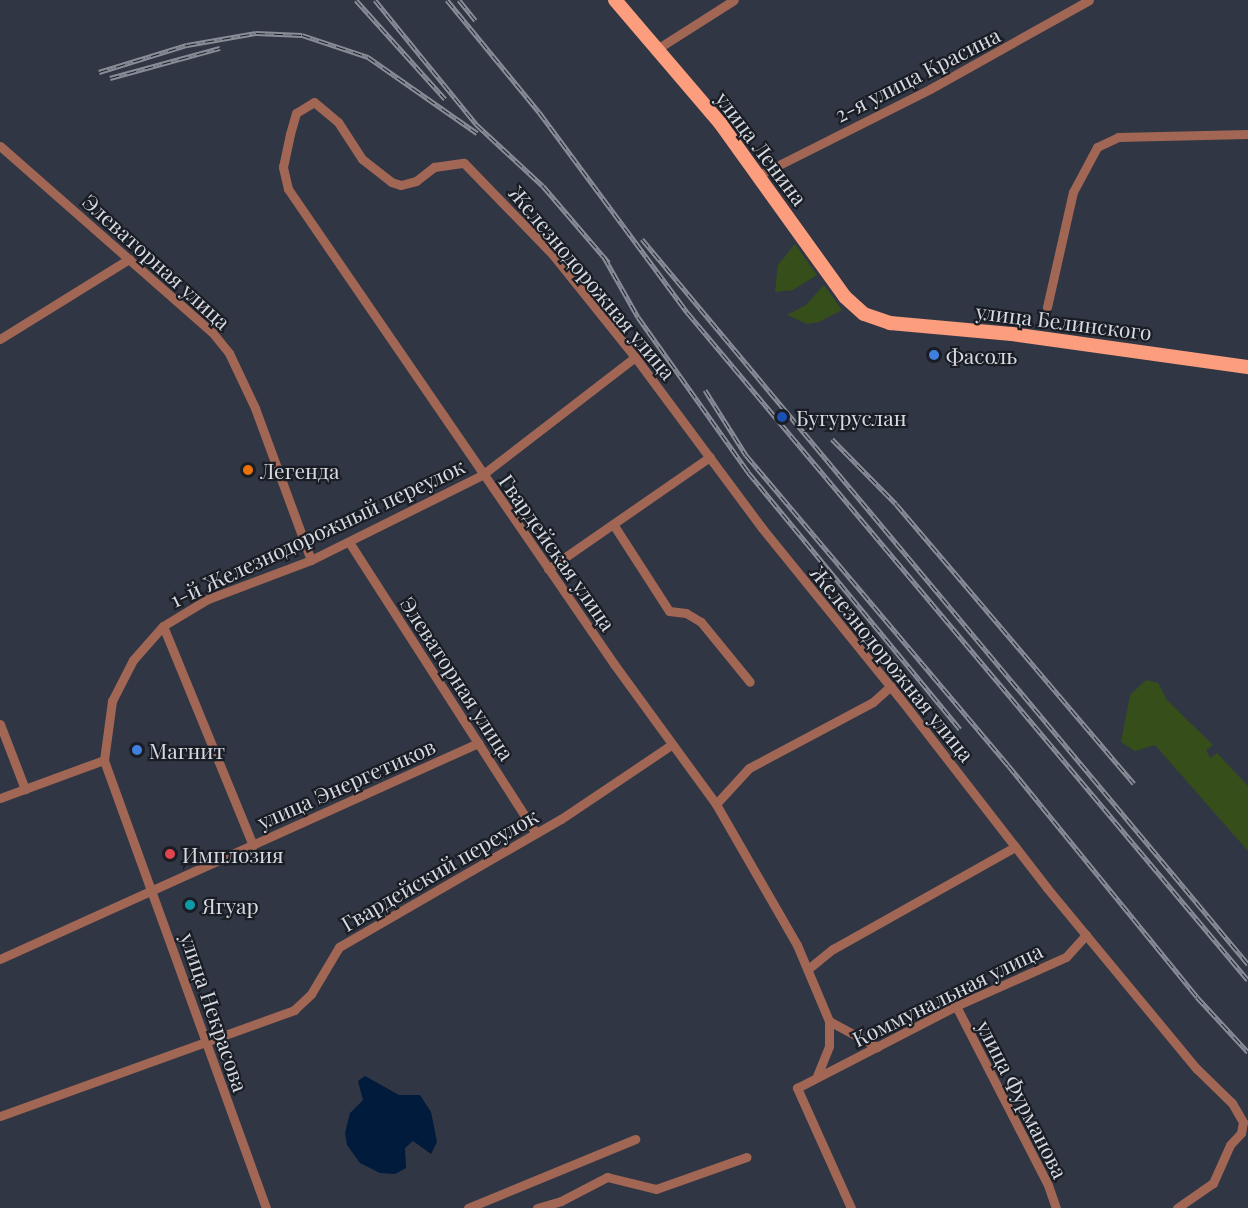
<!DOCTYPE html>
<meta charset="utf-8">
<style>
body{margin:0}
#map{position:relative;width:1248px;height:1208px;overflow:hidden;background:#303644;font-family:"Playfair Display",serif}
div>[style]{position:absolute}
.green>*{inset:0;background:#354e1a}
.water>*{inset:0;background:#001b3b}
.street>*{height:9px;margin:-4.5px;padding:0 4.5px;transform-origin:4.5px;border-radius:4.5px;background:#a16754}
.primary>*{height:14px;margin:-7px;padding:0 7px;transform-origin:7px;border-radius:7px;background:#fc9d7d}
.rail>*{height:5px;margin-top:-2.5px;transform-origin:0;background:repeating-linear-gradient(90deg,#1a1d24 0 9px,#888d98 0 18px);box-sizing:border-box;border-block:2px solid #888d98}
.dots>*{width:16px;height:16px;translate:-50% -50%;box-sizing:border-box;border:3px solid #1a1d24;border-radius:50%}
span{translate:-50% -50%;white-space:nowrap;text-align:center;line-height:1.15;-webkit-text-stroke:4.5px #1a1d24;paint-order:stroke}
.street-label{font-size:21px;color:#d5d9e1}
.poi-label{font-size:21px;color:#d5d9e1}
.left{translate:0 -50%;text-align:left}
</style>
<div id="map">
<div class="green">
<i style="clip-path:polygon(795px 244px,817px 275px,793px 290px,775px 292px,778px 265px)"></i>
<i style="clip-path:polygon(824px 285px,842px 310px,819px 322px,807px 324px,787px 315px,806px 305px)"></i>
<i style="clip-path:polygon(1146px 680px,1158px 683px,1167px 700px,1213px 745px,1206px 750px,1210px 758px,1217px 753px,1248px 786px,1248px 851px,1155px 745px,1135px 751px,1121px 742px,1130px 695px)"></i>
</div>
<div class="water">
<i style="clip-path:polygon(365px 1076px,399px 1095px,420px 1095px,431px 1112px,437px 1142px,431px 1154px,413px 1141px,405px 1148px,406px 1168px,395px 1174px,380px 1173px,360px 1163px,347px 1145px,345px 1133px,350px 1113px,363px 1100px,358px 1081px)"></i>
</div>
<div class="street">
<i style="left:657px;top:49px;width:91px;rotate:-32.5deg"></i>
<i style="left:0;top:146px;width:282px;rotate:41.3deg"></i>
<i style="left:212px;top:332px;width:27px;rotate:51deg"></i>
<i style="left:229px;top:353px;width:61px;rotate:64.7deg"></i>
<i style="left:255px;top:408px;width:162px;rotate:69.8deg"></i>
<i style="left:759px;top:175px;width:191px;rotate:-26.7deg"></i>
<i style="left:930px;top:89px;width:182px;rotate:-29.2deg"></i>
<i style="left:1047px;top:307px;width:118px;rotate:-77.3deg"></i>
<i style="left:1073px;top:192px;width:51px;rotate:-61.9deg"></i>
<i style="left:1097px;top:147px;width:23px;rotate:-25deg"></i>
<i style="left:1118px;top:137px;width:130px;rotate:-1.3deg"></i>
<i style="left:0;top:339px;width:152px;rotate:-31.8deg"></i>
<i style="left:613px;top:524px;width:103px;rotate:57.2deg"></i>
<i style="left:669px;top:611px;width:17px;rotate:7deg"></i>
<i style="left:686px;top:613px;width:17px;rotate:31deg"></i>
<i style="left:701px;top:622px;width:77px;rotate:50.8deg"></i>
<i style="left:349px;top:542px;width:346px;rotate:57.3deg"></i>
<i style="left:548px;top:569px;width:197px;rotate:-34.7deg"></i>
<i style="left:163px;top:626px;width:237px;rotate:67.7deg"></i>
<i style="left:0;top:724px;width:70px;rotate:69deg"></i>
<i style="left:0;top:798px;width:111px;rotate:-20.1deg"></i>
<i style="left:716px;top:804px;width:49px;rotate:-47.5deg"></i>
<i style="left:749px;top:768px;width:140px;rotate:-28deg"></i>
<i style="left:873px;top:702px;width:24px;rotate:-42deg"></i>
<i style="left:0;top:959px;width:525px;rotate:-24.32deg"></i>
<i style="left:808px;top:969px;width:32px;rotate:-39deg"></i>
<i style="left:833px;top:949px;width:209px;rotate:-29.3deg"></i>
<i style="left:956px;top:1006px;width:201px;rotate:62.8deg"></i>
<i style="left:1048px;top:1185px;width:24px;rotate:71deg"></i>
<i style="left:829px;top:1021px;width:55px;rotate:28.4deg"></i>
<i style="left:817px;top:1076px;width:32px;rotate:-68deg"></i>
<i style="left:829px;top:1046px;width:25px;rotate:-90deg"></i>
<i style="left:829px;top:1021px;width:82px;rotate:-112.8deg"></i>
<i style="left:797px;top:945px;width:163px;rotate:-119.9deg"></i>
<i style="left:716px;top:804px;width:173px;rotate:-126.1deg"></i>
<i style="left:614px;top:664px;width:576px;rotate:-124.46deg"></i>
<i style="left:288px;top:189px;width:23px;rotate:-103deg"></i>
<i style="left:283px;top:167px;width:34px;rotate:-78deg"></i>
<i style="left:290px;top:134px;width:22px;rotate:-74deg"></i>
<i style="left:296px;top:113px;width:21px;rotate:-31deg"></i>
<i style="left:314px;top:102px;width:31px;rotate:40deg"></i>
<i style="left:338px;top:122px;width:44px;rotate:57deg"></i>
<i style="left:362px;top:159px;width:37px;rotate:38deg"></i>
<i style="left:391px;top:182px;width:10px;rotate:17deg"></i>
<i style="left:401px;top:185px;width:16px;rotate:-15deg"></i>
<i style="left:416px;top:181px;width:23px;rotate:-38deg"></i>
<i style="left:434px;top:167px;width:30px;rotate:-8deg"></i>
<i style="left:464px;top:163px;width:128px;rotate:45.9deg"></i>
<i style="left:553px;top:255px;width:131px;rotate:51.2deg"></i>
<i style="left:635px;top:357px;width:213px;rotate:53.4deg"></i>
<i style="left:762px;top:528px;width:218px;rotate:51deg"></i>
<i style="left:899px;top:697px;width:242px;rotate:52.2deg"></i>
<i style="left:1047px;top:888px;width:235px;rotate:50.4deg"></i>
<i style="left:1197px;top:1069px;width:49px;rotate:44.2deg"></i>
<i style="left:1232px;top:1103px;width:22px;rotate:60deg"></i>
<i style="left:1243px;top:1122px;width:11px;rotate:100deg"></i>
<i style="left:1241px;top:1133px;width:16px;rotate:133deg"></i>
<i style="left:1230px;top:1145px;width:42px;rotate:114.1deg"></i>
<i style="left:1213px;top:1183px;width:44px;rotate:145.2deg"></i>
<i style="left:0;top:1116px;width:313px;rotate:-19.8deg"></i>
<i style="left:294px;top:1010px;width:23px;rotate:-43deg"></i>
<i style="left:311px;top:994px;width:55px;rotate:-59.2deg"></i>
<i style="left:339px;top:947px;width:256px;rotate:-30deg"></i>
<i style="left:561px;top:819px;width:133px;rotate:-33.9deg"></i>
<i style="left:266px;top:1208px;width:476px;rotate:-109.9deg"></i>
<i style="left:104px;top:760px;width:60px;rotate:-82.3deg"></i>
<i style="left:112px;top:701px;width:46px;rotate:-62.9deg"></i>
<i style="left:133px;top:660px;width:45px;rotate:-48.6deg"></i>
<i style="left:163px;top:626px;width:52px;rotate:-31deg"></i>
<i style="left:208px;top:599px;width:110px;rotate:-20.7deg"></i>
<i style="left:311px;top:560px;width:191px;rotate:-26.4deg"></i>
<i style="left:482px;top:475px;width:193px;rotate:-37.6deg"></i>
<i style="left:468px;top:1208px;width:181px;rotate:-22.4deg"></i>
<i style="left:537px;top:1208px;width:25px;rotate:-16deg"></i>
<i style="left:561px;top:1201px;width:52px;rotate:-27.6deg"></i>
<i style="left:607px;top:1177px;width:50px;rotate:13.8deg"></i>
<i style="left:656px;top:1189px;width:96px;rotate:-19.4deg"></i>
<i style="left:851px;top:1208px;width:132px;rotate:-114.2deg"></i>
<i style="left:797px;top:1088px;width:179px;rotate:-27.3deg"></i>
<i style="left:956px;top:1006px;width:120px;rotate:-24deg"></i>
<i style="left:1066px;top:957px;width:30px;rotate:-48deg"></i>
</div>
<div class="primary">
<i style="left:615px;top:0;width:162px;rotate:49.5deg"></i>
<i style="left:720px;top:123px;width:214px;rotate:54.3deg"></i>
<i style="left:845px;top:297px;width:25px;rotate:42deg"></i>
<i style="left:864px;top:314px;width:28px;rotate:19deg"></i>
<i style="left:890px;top:323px;width:122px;rotate:5.2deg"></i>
<i style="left:1012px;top:334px;width:238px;rotate:8deg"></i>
</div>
<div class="rail">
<i style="left:356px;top:0;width:133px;rotate:48deg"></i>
<i style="left:375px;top:0;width:160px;rotate:50.8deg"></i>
<i style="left:476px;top:124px;width:91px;rotate:42.8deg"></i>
<i style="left:543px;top:186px;width:101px;rotate:49.4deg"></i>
<i style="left:447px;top:0;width:145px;rotate:50.6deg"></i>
<i style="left:539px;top:112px;width:249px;rotate:53.5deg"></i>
<i style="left:687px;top:312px;width:872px;rotate:49.98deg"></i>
<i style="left:459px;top:0;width:26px;rotate:51deg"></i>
<i style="left:99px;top:72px;width:92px;rotate:-17.1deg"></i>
<i style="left:187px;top:45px;width:70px;rotate:-9.9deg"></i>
<i style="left:256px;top:33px;width:46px;rotate:2.5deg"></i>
<i style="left:302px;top:35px;width:70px;rotate:18.4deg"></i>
<i style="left:368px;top:57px;width:133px;rotate:34.9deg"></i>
<i style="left:110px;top:78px;width:114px;rotate:-15.3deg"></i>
<i style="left:642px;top:239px;width:945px;rotate:50.11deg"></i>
<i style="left:604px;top:257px;width:69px;rotate:60.5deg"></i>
<i style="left:638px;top:317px;width:190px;rotate:54.6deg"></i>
<i style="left:748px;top:472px;width:333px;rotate:50.5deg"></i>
<i style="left:705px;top:390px;width:77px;rotate:57.8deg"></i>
<i style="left:746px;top:455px;width:406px;rotate:49.8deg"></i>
<i style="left:1008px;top:765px;width:299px;rotate:50.8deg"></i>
<i style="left:1197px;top:997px;width:75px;rotate:47.2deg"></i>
<i style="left:832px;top:439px;width:91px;rotate:45.4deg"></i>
<i style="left:896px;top:504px;width:367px;rotate:49.6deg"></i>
</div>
<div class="dots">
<i style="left:934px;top:355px;background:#3f7fe0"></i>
<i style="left:782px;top:417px;background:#1a4fb4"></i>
<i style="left:248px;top:470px;background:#e8710a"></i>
<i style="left:137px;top:750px;background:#3f7fe0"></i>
<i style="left:170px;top:854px;background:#e0444e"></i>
<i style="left:190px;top:905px;background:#0f9aa8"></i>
</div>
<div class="street-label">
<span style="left:917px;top:74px;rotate:-27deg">2-я улица Красина</span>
<span style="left:762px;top:148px;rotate:53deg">улица Ленина</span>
<span style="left:157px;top:261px;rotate:42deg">Элеваторная улица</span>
<span style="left:593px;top:282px;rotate:50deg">Железнодорожная улица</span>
<span style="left:1064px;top:321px;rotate:7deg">улица Белинского</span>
<span style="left:317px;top:532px;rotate:-25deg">1-й Железнодорожный переулок</span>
<span style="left:558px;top:552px;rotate:55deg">Гвардейская улица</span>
<span style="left:893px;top:663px;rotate:51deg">Железнодорожная улица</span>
<span style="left:458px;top:678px;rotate:57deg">Элеваторная улица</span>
<span style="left:346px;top:783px;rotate:-24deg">улица Энергетиков</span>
<span style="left:439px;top:869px;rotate:-30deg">Гвардейский переулок</span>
<span style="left:947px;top:994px;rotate:-26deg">Коммунальная улица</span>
<span style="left:215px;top:1012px;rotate:71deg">улица Некрасова</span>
<span style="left:1023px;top:1099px;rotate:63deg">улица Фурманова</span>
</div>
<div class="poi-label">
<span class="left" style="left:946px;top:355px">Фасоль</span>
<span class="left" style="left:796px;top:417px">Бугуруслан</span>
<span class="left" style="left:260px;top:470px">Легенда</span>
<span class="left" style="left:149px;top:750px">Магнит</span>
<span class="left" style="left:182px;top:854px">Имплозия</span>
<span class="left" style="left:202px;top:905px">Ягуар</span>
</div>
</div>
